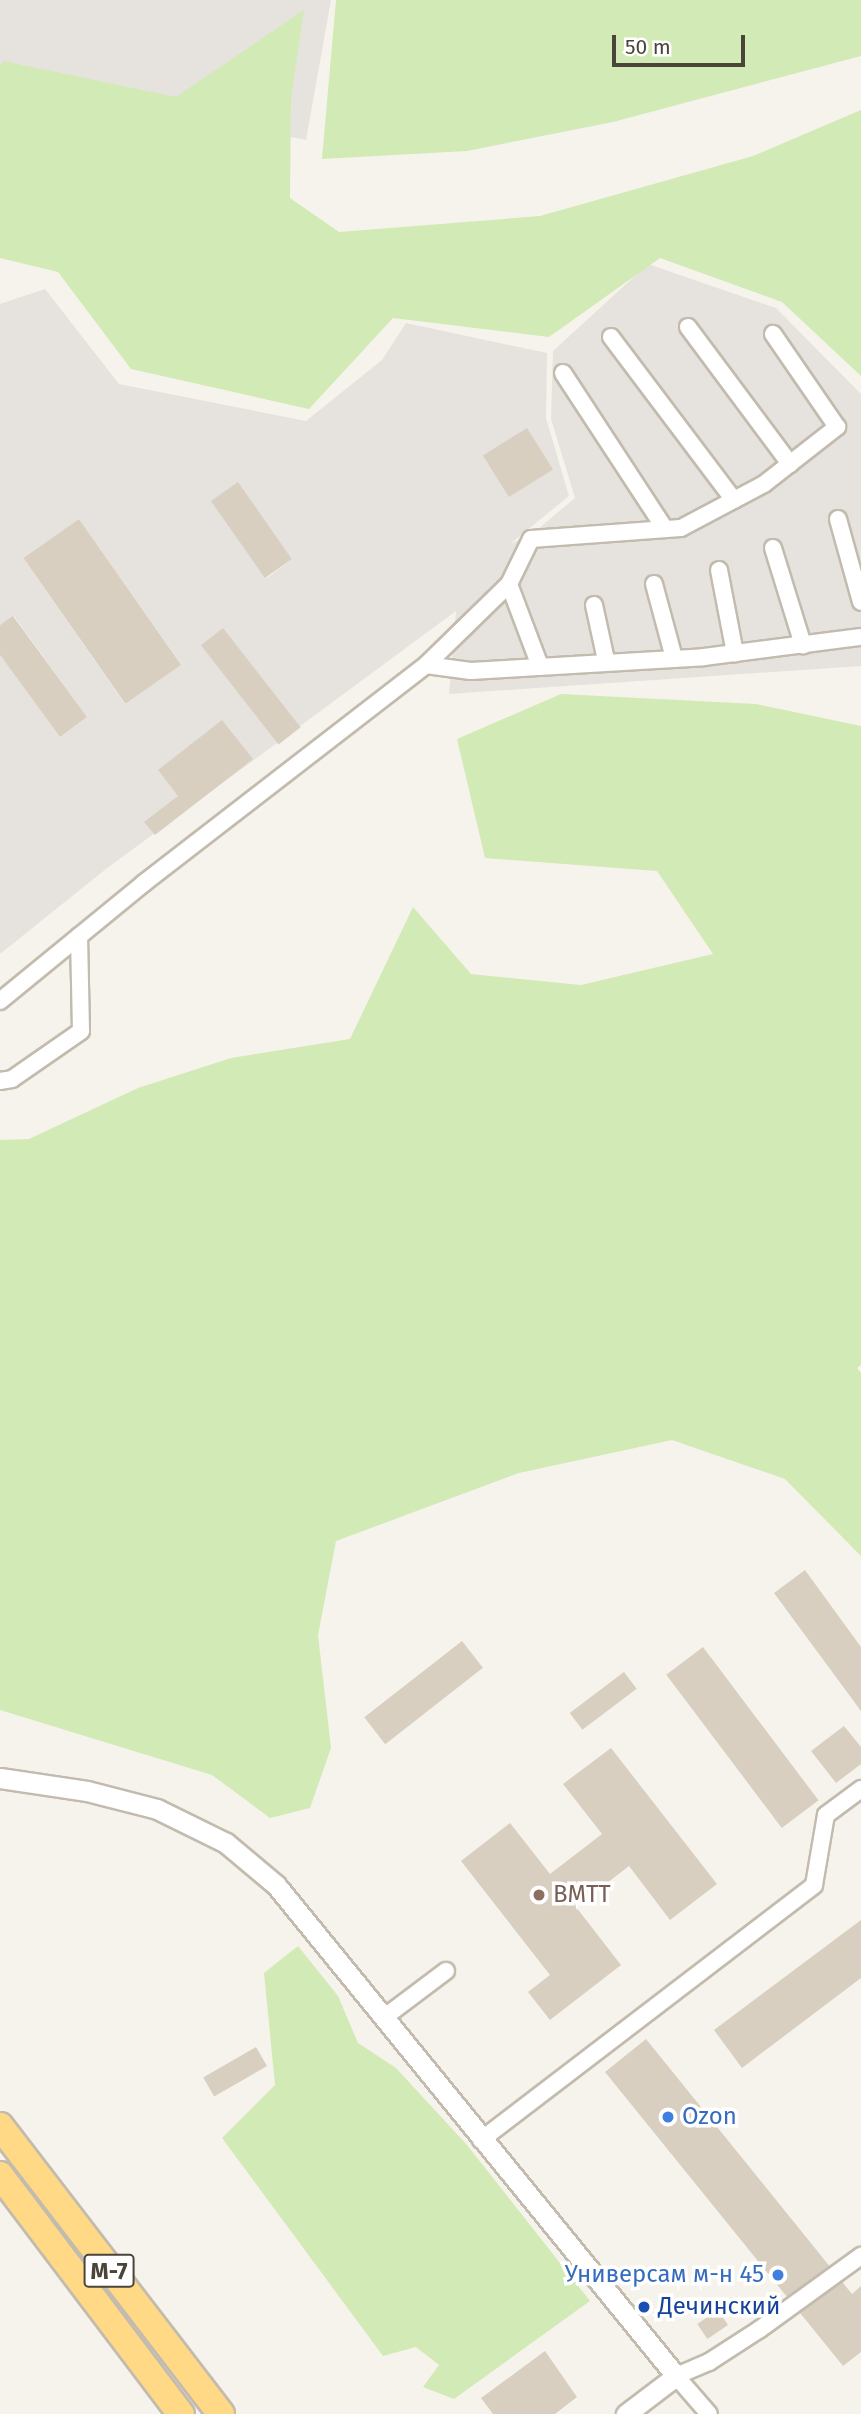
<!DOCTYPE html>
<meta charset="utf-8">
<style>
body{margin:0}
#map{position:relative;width:861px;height:2414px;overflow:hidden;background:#f6f3ec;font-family:"Fira Sans",sans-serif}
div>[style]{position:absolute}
.industrial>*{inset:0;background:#e6e2dd}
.green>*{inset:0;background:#d2eab5}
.building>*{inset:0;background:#d8cfc1;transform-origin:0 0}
.roads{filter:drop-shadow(2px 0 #c2bbae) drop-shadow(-2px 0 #c2bbae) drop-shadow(0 2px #c2bbae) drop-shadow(0 -2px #c2bbae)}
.minor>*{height:16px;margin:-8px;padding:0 8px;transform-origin:8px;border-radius:8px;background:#fff}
.tertiary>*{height:19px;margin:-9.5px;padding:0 9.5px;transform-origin:9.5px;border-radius:9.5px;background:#fff}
.trunk>*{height:26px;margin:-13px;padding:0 13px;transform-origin:13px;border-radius:13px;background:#ffd985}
.dots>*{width:19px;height:19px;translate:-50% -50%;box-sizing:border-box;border:4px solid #fff;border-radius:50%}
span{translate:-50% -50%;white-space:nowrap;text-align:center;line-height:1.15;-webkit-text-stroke:7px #fff;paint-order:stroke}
.shield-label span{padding:2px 5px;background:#fff;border:2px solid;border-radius:5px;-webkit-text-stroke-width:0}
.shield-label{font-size:23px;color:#4b4439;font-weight:700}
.education-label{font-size:24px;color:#785e54}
.left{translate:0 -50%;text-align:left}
.shop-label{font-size:24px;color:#366cbe}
.right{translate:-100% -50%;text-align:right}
.transit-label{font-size:24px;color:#164399}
.scale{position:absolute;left:612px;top:35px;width:133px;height:32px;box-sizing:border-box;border:4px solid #4b4439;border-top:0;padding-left:9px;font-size:21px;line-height:24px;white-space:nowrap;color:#4b4439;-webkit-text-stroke:5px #fff;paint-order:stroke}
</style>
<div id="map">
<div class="industrial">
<i style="clip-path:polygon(0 0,331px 0,306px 140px,0 79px)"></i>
<i style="clip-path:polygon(evenodd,648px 264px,776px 308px,861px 394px,861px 666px,449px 694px,456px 611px,106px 869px,0 954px,0 655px,60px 737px,87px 717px,14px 616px,0 625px,0 304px,45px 289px,119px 384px,306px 421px,382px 360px,406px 323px,547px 353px,546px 418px,569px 496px,510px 544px,532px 534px,575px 498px,551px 419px,553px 351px,648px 264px,238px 483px,292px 559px,267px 578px,266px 578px,238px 483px,648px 264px,79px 519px,181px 664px,125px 704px,23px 558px,79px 519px)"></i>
</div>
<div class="green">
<i style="clip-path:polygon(336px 0,861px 0,861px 56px,613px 122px,467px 151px,322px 159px)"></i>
<i style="clip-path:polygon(304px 10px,291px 98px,290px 198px,339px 232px,540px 216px,753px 156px,861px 110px,861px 376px,782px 302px,660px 258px,549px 337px,393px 318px,309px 409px,131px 369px,58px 272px,0 258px,0 67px,3px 61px,176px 97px)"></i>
<i style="clip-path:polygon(561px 694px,756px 704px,861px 726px,861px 1365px,857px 1368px,861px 1373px,861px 1556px,785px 1479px,672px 1440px,519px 1473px,336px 1541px,318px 1635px,331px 1748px,310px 1808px,270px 1818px,212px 1775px,0 1710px,0 1140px,29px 1139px,138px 1088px,231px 1058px,350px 1039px,413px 907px,471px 974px,581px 985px,713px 954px,657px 871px,485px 858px,457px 739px)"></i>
<i style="clip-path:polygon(298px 1946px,338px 1996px,358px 2043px,396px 2068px,467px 2145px,590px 2301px,454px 2399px,423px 2387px,439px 2365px,416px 2347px,383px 2356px,222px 2138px,275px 2085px,264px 1973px)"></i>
</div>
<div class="building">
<i style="left:527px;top:428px;width:49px;height:52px;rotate:58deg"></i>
<i style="left:238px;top:482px;width:94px;height:33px;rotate:55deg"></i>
<i style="left:79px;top:519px;width:178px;height:68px;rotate:55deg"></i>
<i style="clip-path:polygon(13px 616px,87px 717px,60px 737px,0 655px,0 625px)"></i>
<i style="left:223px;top:628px;width:126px;height:28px;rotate:52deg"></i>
<i style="clip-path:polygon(222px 720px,253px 759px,155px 835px,144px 822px,178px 796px,158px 770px)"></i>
<i style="clip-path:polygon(805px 1570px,861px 1647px,861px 1711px,774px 1593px)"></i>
<i style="left:462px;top:1641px;width:34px;height:124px;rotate:52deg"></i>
<i style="left:703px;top:1647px;width:192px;height:46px;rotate:53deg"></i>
<i style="left:624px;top:1672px;width:21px;height:68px;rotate:53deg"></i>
<i style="clip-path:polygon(844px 1726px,861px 1747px,861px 1764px,836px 1783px,811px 1751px)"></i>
<i style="clip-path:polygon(611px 1748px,717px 1884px,670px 1920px,629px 1866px,576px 1907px,621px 1965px,550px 2020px,528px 1992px,550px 1975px,461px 1861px,510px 1823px,550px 1874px,602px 1834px,563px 1784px)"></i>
<i style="clip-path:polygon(861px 1920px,861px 1978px,742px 2068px,714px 2030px)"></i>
<i style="clip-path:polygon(646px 2039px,852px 2294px,861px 2286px,861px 2352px,843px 2366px,605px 2072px)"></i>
<i style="left:256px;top:2047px;width:22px;height:61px;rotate:60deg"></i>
<i style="left:718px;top:2310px;width:18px;height:25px;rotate:56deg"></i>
<i style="clip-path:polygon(545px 2351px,577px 2397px,555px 2414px,493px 2414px,481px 2398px)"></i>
</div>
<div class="roads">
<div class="minor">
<i style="left:688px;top:327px;width:171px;rotate:53.3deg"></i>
<i style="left:611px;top:337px;width:204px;rotate:53deg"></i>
<i style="left:563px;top:373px;width:186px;rotate:56.8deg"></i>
<i style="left:838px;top:519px;width:86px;rotate:74.5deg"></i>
<i style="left:773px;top:548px;width:102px;rotate:72.8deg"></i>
<i style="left:719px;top:570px;width:85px;rotate:79.1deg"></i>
<i style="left:509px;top:584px;width:88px;rotate:69.3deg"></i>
<i style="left:654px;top:584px;width:77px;rotate:74.9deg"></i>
<i style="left:594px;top:605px;width:56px;rotate:77.7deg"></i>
<i style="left:426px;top:665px;width:45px;rotate:7.6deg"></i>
<i style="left:471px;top:671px;width:233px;rotate:-3.4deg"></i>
<i style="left:704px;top:657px;width:158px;rotate:-7.3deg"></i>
<i style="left:0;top:1001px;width:186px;rotate:-39.3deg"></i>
<i style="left:144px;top:883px;width:356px;rotate:-37.7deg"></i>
<i style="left:426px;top:665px;width:116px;rotate:-44.3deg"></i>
<i style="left:509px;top:584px;width:50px;rotate:-63.9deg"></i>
<i style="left:531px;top:539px;width:150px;rotate:-4.2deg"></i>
<i style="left:681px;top:528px;width:94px;rotate:-27.9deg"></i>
<i style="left:764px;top:484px;width:93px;rotate:-38deg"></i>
<i style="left:837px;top:427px;width:113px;rotate:-124.5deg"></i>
<i style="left:0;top:1081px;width:12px;rotate:-9deg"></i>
<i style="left:12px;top:1079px;width:84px;rotate:-34.8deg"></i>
<i style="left:81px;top:1031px;width:95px;rotate:-91.2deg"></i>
<i style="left:386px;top:2016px;width:75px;rotate:-36.9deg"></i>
<i style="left:481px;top:2140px;width:419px;rotate:-37.4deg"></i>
<i style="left:814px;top:1885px;width:71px;rotate:-80.3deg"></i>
<i style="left:826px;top:1815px;width:44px;rotate:-36.6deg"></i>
<i style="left:709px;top:2414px;width:50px;rotate:-131deg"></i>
<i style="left:676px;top:2376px;width:36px;rotate:-23deg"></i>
<i style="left:709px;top:2362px;width:61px;rotate:-32.9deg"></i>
<i style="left:760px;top:2329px;width:125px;rotate:-35.9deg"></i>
</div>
<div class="tertiary">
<i style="left:0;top:1778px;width:88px;rotate:8.5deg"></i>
<i style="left:87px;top:1791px;width:72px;rotate:14.4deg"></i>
<i style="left:157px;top:1809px;width:77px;rotate:26.2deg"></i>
<i style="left:226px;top:1843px;width:65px;rotate:40deg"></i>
<i style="left:276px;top:1885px;width:633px;rotate:50.83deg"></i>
<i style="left:676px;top:2376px;width:63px;rotate:142.8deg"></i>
</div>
<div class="trunk">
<i style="left:0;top:2126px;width:363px;rotate:52.5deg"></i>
<i style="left:0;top:2175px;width:300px;rotate:52.9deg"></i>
</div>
</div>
<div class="dots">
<i style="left:539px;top:1895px;background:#8d6e63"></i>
<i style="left:668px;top:2117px;background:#3f7fe0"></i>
<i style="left:778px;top:2275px;background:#3f7fe0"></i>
<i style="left:644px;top:2307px;background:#1a4fb4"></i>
</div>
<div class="shield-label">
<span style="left:109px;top:2271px">М-7</span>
</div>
<div class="education-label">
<span class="left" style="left:553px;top:1895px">ВМТТ</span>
</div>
<div class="shop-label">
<span class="left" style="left:682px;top:2117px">Ozon</span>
<span class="right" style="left:764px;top:2275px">Универсам м-н 45</span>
</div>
<div class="transit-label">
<span class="left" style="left:658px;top:2307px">Дечинский</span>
</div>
<div class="scale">50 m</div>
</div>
